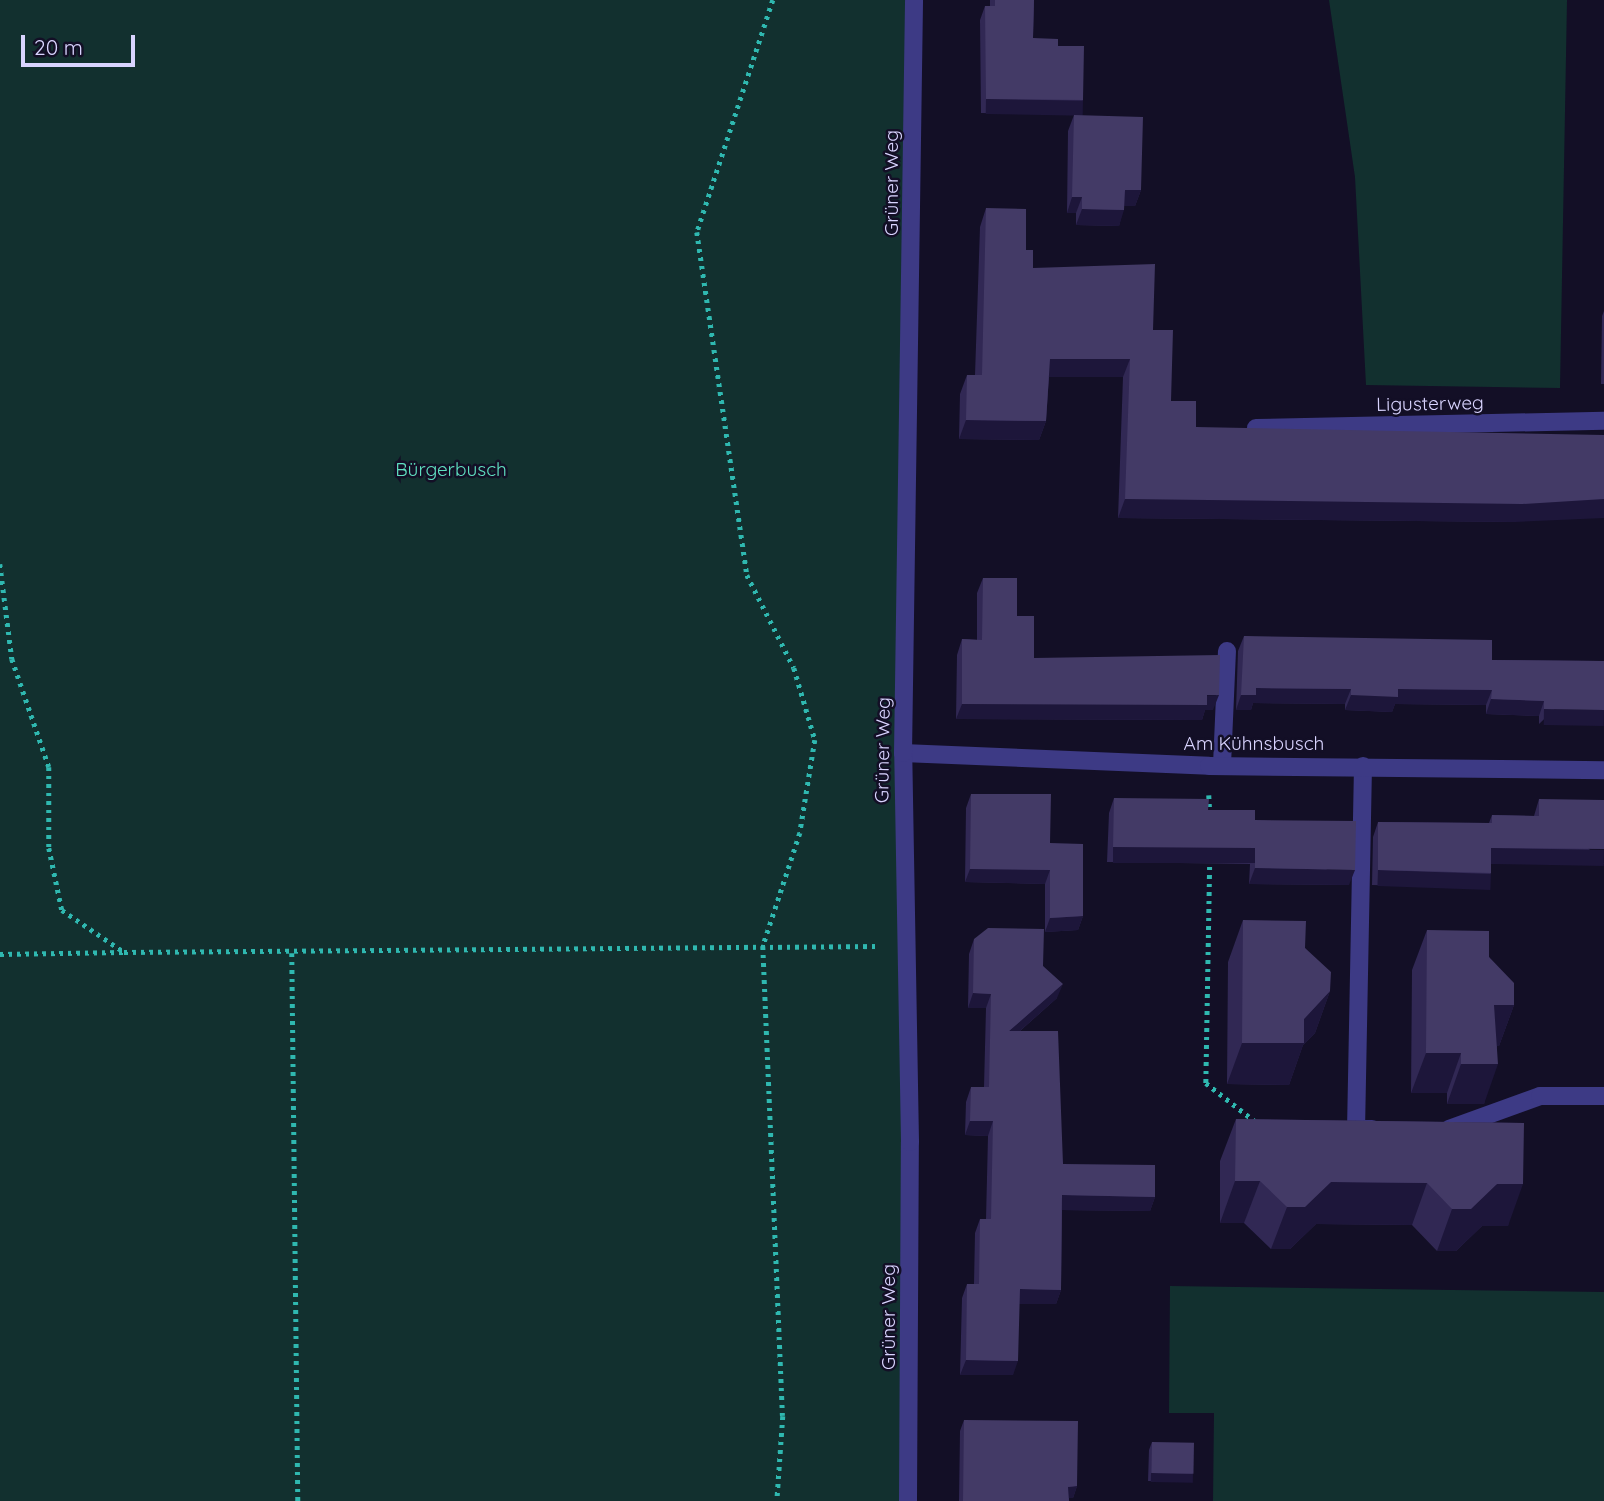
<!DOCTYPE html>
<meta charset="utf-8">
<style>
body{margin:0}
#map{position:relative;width:1604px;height:1501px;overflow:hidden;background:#130f26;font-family:Quicksand,sans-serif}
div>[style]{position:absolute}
.green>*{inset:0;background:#12302f;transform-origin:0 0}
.path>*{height:4.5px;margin-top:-2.25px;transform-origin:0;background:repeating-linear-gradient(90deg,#2fb8b0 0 3.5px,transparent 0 8.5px)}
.lane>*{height:18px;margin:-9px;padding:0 9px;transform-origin:9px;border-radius:9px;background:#3d3a85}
.street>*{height:18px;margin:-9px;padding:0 9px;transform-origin:9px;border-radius:9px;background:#3d3a85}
.wall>*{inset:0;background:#312854}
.shaded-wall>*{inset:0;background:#1d163a;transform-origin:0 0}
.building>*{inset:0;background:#433a66;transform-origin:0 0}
span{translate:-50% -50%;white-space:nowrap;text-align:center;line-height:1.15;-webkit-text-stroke:5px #130f26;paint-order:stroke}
.street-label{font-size:19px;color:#d9d4ff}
.park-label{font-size:19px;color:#5fe0c0}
.scale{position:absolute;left:21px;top:35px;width:114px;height:32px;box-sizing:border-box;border:4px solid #d9d4ff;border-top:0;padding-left:9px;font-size:21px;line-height:24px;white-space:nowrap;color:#d9d4ff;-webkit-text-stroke:5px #130f26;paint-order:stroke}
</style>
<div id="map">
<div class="green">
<i style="left:0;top:0;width:908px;height:1501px"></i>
<i style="clip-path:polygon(1329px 0,1567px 0,1560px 388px,1366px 385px,1355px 177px)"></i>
<i style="clip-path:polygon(1170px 1286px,1604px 1292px,1604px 1501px,1213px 1501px,1214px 1413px,1169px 1413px)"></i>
</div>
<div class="path">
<i style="left:773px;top:0;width:244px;rotate:108.1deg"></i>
<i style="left:697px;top:232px;width:347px;rotate:81.7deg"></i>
<i style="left:747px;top:575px;width:104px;rotate:63.2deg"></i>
<i style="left:794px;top:668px;width:75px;rotate:73.7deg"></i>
<i style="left:815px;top:740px;width:94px;rotate:99.2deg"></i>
<i style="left:800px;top:833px;width:119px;rotate:108.1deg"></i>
<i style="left:763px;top:946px;width:470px;rotate:87.6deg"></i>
<i style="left:783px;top:1416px;width:85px;rotate:94deg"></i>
<i style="left:0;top:564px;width:96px;rotate:82.8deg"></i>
<i style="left:12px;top:659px;width:114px;rotate:71.1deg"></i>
<i style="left:49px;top:767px;width:81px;rotate:90deg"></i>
<i style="left:49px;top:848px;width:63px;rotate:78.2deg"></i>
<i style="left:62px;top:910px;width:75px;rotate:34.1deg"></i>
<i style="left:124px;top:952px;width:755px;rotate:-0.46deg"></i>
<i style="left:1209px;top:795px;width:19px;rotate:87deg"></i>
<i style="left:1210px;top:858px;width:225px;rotate:91deg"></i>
<i style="left:1206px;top:1083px;width:63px;rotate:38deg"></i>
<i style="left:292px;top:953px;width:548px;rotate:89.37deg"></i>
<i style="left:0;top:954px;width:123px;rotate:-0.9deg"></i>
</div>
<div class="lane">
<i style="left:1222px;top:765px;width:114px;rotate:-87.5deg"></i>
<i style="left:1363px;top:766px;width:363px;rotate:91.1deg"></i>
<i style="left:1356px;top:1129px;width:16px"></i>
<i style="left:1449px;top:1129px;width:97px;rotate:-19.9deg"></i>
<i style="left:1540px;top:1096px;width:64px"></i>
</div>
<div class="street">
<i style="left:1256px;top:428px;width:348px;rotate:-1.2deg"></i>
<i style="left:903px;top:753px;width:306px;rotate:2.4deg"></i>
<i style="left:1209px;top:766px;width:395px;rotate:0.6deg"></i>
<i style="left:908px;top:1501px;width:359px;rotate:-89.7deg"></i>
<i style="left:910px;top:1142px;width:389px;rotate:-91deg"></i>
<i style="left:903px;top:753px;width:753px;rotate:-89.16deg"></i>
</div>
<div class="wall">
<i style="clip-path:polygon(990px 0,1034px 0,1033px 38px,1058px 46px,1083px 100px,1078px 114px,981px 113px,980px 20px,985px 6px,990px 6px)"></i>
<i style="clip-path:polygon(1074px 115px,1141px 190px,1135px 206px,1124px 206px,1119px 226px,1076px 225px,1076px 213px,1067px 213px,1068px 131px)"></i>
<i style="clip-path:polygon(986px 208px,1026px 250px,1033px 268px,1153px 330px,1171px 401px,1196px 427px,1515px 522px,1118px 518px,1123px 377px,1049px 377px,1046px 421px,1039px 440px,959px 439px,960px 394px,967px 375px,975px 375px,980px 227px)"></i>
<i style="clip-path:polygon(1604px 311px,1604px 384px,1601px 384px,1602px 316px)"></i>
<i style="clip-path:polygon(983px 578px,1017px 616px,1034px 658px,1213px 710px,1205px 710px,1202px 720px,956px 719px,957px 655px,962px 639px,977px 640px,977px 593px)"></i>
<i style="clip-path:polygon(1244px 636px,1492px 660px,1604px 661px,1539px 724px,1539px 716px,1486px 714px,1486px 705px,1395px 704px,1392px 712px,1345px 710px,1345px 704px,1253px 703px,1251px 710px,1236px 710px,1238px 651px)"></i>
<i style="clip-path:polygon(971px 794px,1050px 843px,1083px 916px,1078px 930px,1045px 932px,1045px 884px,965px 882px,966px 808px)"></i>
<i style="clip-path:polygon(1114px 798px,1255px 820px,1349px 885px,1249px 884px,1250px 864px,1107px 862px,1109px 813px)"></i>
<i style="clip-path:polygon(1539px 799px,1604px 864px,1491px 863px,1491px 873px,1485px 888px,1372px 885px,1373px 837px,1378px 822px,1489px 823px,1492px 815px,1534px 816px)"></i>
<i style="clip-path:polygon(1243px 920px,1305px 948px,1330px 991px,1315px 1033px,1303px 1045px,1289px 1085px,1227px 1084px,1228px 962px)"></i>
<i style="clip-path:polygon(1427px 930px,1489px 957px,1514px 1005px,1499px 1046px,1497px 1046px,1484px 1104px,1447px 1104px,1447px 1093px,1411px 1093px,1412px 970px)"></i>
<i style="clip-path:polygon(974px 939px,1043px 966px,1057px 998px,1020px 1031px,1063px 1164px,1155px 1197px,1150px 1211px,1062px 1210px,1061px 1290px,1056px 1304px,1019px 1304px,1013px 1375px,960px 1375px,962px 1298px,967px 1284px,974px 1284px,975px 1233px,980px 1219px,986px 1219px,988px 1136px,965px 1135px,966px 1102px,971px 1087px,984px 1087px,986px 1008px,968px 1008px,969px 954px)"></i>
<i style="clip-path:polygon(1236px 1119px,1524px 1123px,1508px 1226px,1482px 1226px,1456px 1251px,1437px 1251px,1412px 1225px,1316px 1224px,1290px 1249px,1271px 1249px,1244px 1223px,1220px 1223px,1220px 1161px)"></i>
<i style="clip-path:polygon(964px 1420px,1077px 1486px,1073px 1498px,1069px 1498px,1069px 1501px,959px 1501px,960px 1431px)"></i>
<i style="clip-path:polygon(1152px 1442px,1193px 1474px,1190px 1482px,1148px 1481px,1149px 1450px)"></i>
</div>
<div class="shaded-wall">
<i style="left:986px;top:99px;width:97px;height:15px;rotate:1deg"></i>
<i style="clip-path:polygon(1125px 190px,1141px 190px,1135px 206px,1119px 206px)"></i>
<i style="clip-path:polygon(1072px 197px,1082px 197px,1076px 213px,1067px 213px)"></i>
<i style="clip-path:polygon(1082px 209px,1124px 210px,1119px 226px,1076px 225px)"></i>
<i style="clip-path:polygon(1050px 359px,1130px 359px,1123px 377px,1043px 377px)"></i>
<i style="clip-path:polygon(966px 420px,1046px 421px,1039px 440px,959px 439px)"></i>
<i style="clip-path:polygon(1125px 499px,1604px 499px,1604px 518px,1515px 522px,1118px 518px)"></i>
<i style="clip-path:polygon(1256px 688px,1351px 689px,1345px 704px,1253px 703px,1251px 710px,1236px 710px,1241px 695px)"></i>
<i style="clip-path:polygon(1398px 689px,1492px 690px,1486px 705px,1395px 704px,1392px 712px,1345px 710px,1351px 695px)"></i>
<i style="clip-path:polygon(1219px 695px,1213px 710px,1205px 710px,1202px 720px,956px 719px,962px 704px)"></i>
<i style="clip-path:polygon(1491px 699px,1544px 701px,1539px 716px,1486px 714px)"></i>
<i style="left:1544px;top:709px;width:60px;height:16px;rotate:1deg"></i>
<i style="left:1113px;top:847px;width:142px;height:16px"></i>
<i style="left:1491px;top:848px;width:113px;height:16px;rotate:1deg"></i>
<i style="clip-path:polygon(1255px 868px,1355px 870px,1349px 885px,1249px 884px)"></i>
<i style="clip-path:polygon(970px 869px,1050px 870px,1045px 884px,965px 882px)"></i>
<i style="left:1378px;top:870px;width:113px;height:16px;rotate:2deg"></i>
<i style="clip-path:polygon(1083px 916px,1078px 930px,1045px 932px,1050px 918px)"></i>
<i style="clip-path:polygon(1063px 984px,1057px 998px,1004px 1045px,1009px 1031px)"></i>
<i style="clip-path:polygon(1330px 991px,1315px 1033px,1303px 1045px,1289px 1085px,1227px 1084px,1242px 1043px,1304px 1019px)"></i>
<i style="clip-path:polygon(973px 993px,991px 994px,986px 1008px,968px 1008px)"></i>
<i style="clip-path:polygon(1494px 1005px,1514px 1005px,1499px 1046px,1479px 1045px)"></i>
<i style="clip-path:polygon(1426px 1053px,1461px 1053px,1447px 1093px,1411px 1093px)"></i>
<i style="clip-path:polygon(1461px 1064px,1498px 1064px,1484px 1104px,1447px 1104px)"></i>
<i style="clip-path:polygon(970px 1121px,993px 1121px,988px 1136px,965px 1135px)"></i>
<i style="clip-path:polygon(1235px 1181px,1260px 1181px,1244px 1223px,1220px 1223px)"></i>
<i style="clip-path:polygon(1331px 1182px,1427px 1183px,1412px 1225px,1316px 1224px,1290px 1249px,1271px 1249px,1287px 1207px)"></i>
<i style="clip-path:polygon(1497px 1184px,1523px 1184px,1508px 1226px,1482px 1226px,1456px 1251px,1437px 1251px,1452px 1209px)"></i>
<i style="clip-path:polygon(1062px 1195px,1155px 1197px,1150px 1211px,1057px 1210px)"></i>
<i style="clip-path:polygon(1020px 1289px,1061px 1290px,1056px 1304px,1014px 1304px)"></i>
<i style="clip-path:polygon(966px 1360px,1018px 1361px,1013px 1375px,960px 1375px)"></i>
<i style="left:1151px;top:1473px;width:42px;height:9px;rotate:1deg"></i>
<i style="clip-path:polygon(1077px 1486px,1073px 1498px,1064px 1498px,1068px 1487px)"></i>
</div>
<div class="building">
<i style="clip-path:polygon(995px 0,1034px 0,1033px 38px,1058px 39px,1058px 46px,1084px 46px,1083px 100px,986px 99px,985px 6px,995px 6px)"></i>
<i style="clip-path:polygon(1074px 115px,1143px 117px,1141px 190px,1125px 190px,1124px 210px,1082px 209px,1082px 197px,1072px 197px)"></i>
<i style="clip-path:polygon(986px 208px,1026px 209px,1026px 250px,1033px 250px,1033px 268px,1155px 264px,1153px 330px,1173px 330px,1171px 401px,1196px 401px,1196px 427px,1604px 435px,1604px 499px,1522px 504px,1125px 499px,1130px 359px,1050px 359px,1046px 421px,966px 420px,967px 375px,982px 375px)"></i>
<i style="clip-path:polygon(983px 578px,1017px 578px,1017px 616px,1034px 616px,1034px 658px,1220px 655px,1219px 695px,1207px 695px,1207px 705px,962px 704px,962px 639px,982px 640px)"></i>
<i style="clip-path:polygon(1244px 636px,1492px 640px,1492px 660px,1604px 661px,1604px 710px,1544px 709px,1544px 701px,1491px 699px,1492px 690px,1398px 689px,1398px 697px,1351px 695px,1351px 689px,1256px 688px,1256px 695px,1241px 695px)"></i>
<i style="clip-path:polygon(971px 794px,1051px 794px,1050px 843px,1083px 844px,1083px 916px,1050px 918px,1050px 870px,970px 869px)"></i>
<i style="clip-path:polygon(1114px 798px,1209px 799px,1208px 810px,1255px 810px,1255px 820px,1356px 821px,1355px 870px,1255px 868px,1255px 848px,1113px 847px)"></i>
<i style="clip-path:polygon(1539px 799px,1604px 800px,1604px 849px,1491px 848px,1491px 873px,1378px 870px,1378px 822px,1492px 823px,1492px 815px,1539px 816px)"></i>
<i style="clip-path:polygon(1243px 920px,1306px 921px,1305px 948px,1331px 972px,1330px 991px,1304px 1019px,1304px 1043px,1242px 1043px)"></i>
<i style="clip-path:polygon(988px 928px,1044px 929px,1043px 966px,1063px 984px,1009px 1031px,1058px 1031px,1063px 1164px,1155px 1165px,1155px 1197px,1062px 1195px,1061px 1290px,1020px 1289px,1018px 1361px,966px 1360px,967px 1284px,979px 1284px,980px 1219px,991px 1219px,993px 1121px,970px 1121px,971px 1087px,989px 1087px,991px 994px,973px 993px,974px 939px)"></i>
<i style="clip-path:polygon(1427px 930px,1489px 931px,1489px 957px,1514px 983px,1514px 1005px,1494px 1005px,1498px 1064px,1461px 1064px,1461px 1053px,1426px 1053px)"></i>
<i style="clip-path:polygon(1236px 1119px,1524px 1123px,1523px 1184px,1497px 1184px,1471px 1209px,1452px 1209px,1427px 1183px,1331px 1182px,1305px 1207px,1287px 1207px,1260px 1181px,1235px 1181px)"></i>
<i style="clip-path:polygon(964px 1420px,1078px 1421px,1077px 1486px,1068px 1487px,1069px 1501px,963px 1501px)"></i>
<i style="left:1152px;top:1442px;width:42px;height:31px;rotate:1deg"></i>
</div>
<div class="street-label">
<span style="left:892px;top:183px;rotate:-90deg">Grüner Weg</span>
<span style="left:1430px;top:404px;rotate:-1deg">Ligusterweg</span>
<span style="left:1254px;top:744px">Am Kühnsbusch</span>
<span style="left:883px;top:750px;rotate:-89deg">Grüner Weg</span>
<span style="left:889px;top:1317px;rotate:-90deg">Grüner Weg</span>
</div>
<div class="park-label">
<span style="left:451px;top:470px">Bürgerbusch</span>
</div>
<div class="scale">20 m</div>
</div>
